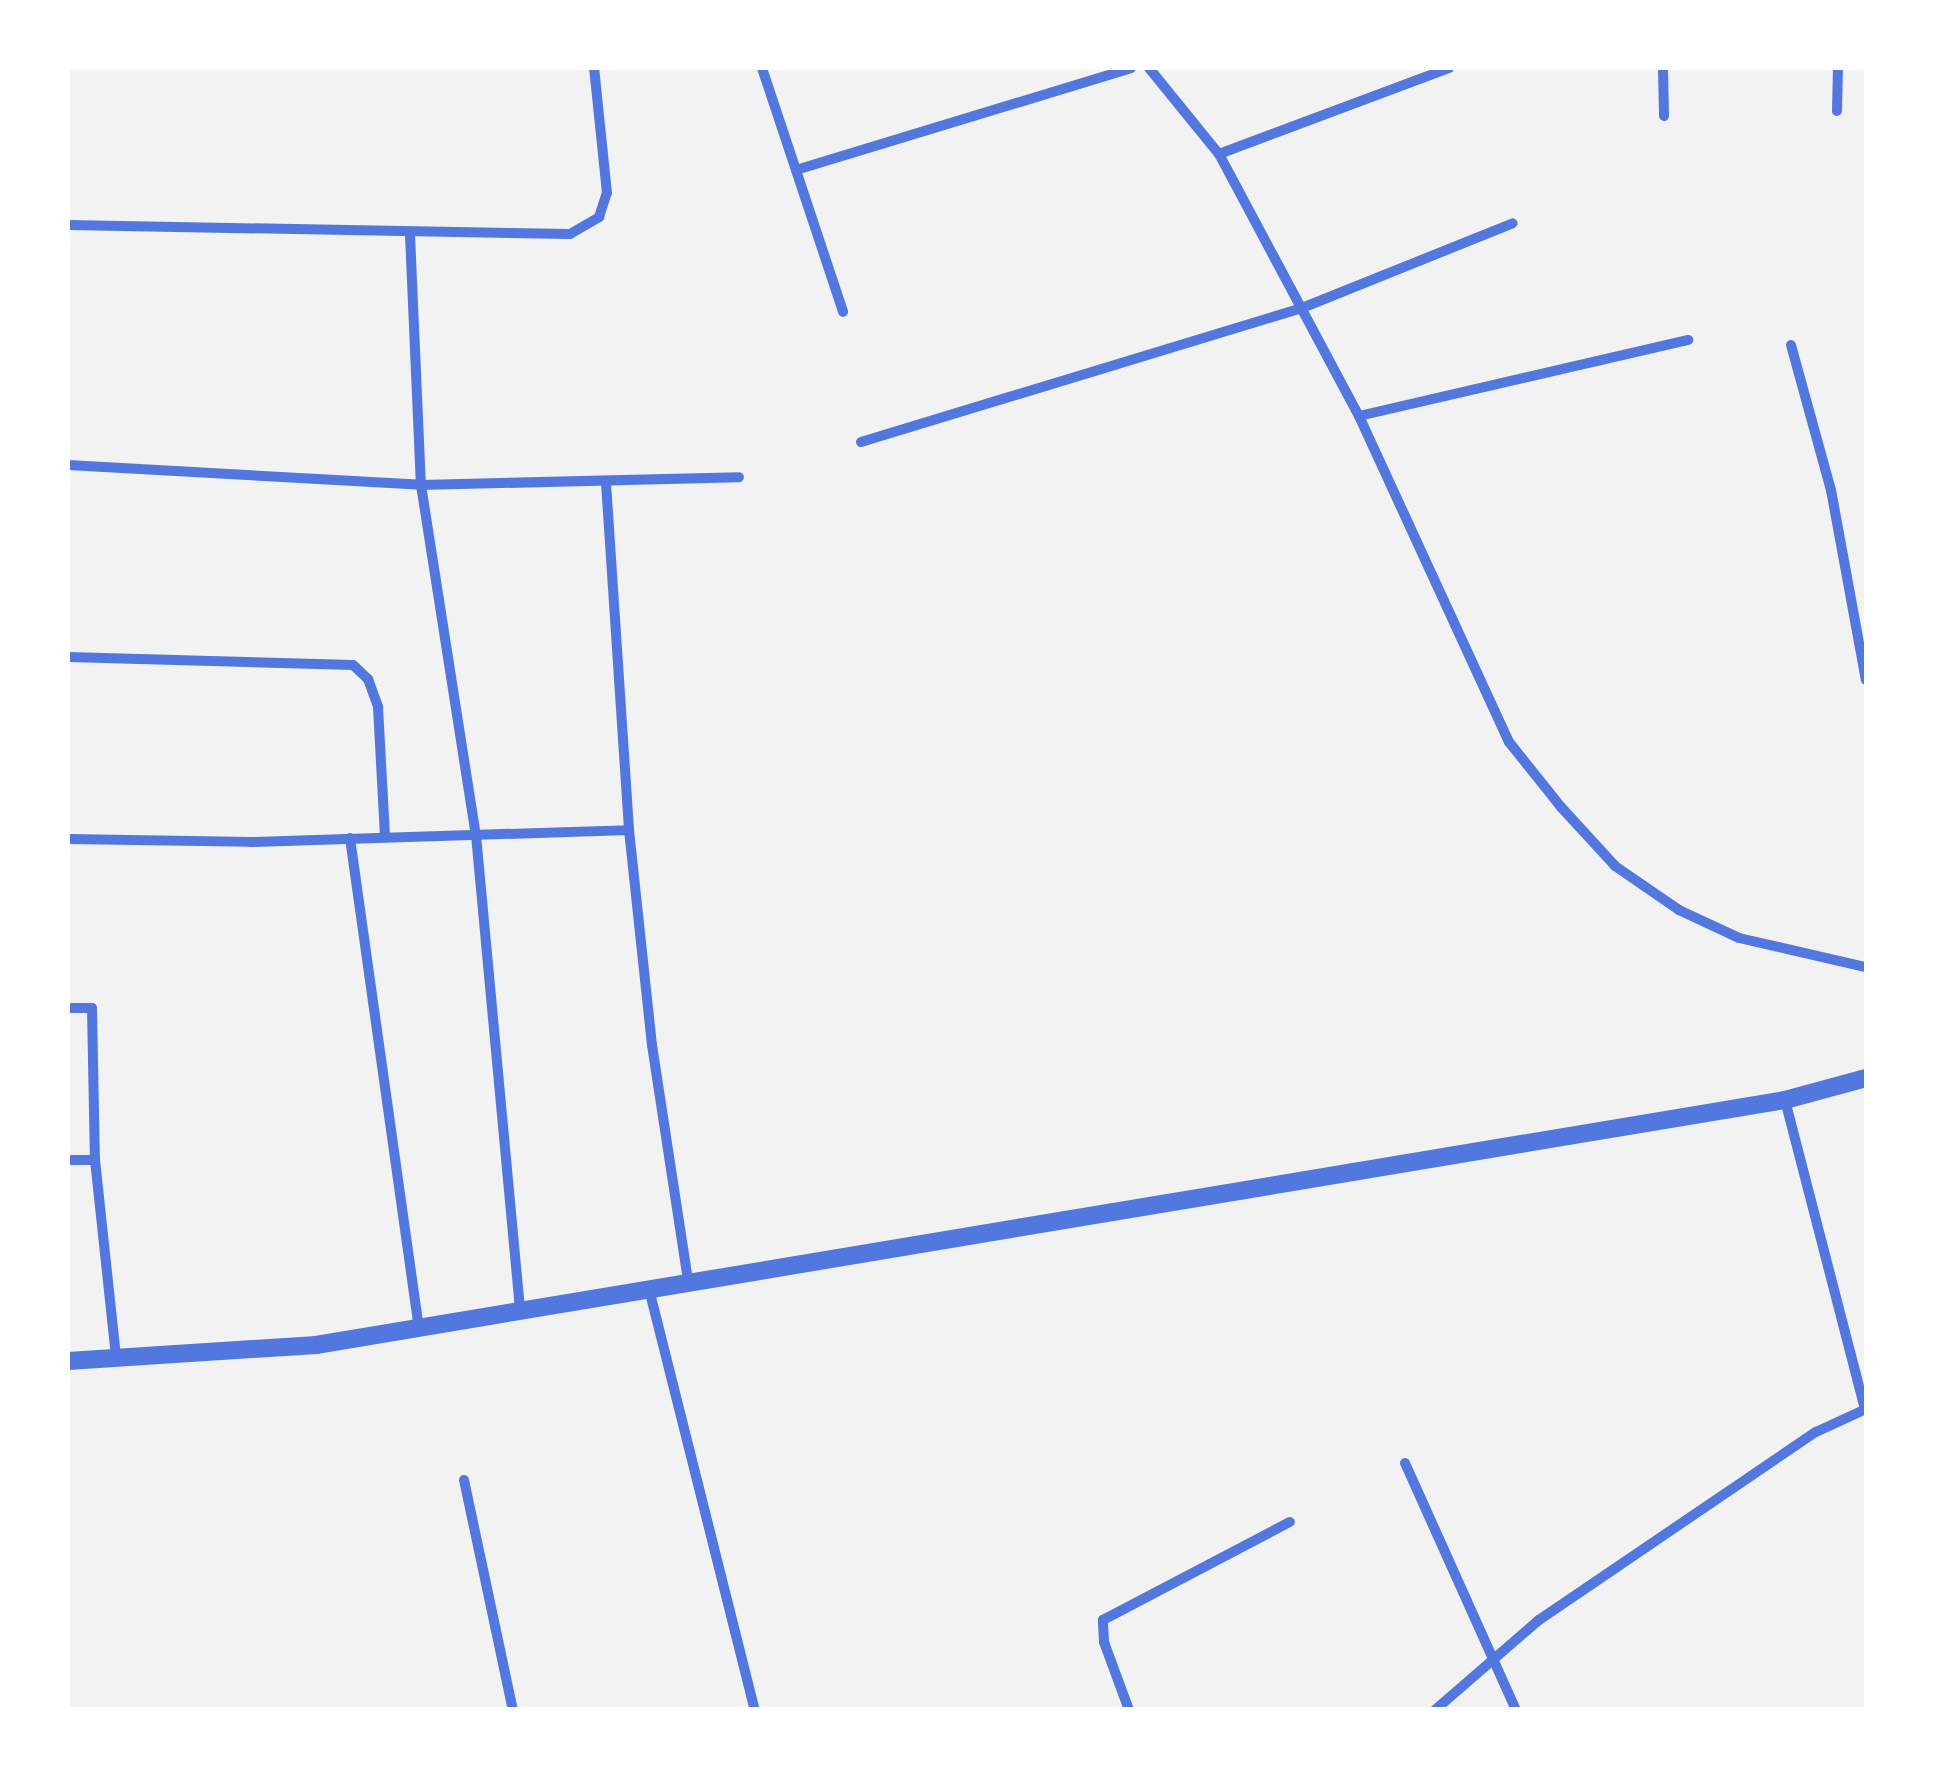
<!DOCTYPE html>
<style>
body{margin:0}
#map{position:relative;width:1934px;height:1777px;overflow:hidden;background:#f2f2f2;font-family:Overpass,sans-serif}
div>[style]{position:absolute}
.minor>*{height:10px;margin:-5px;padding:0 5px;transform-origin:5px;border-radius:5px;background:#5277de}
.tertiary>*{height:18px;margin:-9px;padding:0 9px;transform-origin:9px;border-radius:9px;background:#5277de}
span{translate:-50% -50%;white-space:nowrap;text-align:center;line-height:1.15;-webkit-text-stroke:8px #fff;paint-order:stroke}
.frame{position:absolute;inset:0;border:70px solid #fff;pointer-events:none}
</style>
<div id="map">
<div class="minor">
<i style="left:762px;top:68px;width:257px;rotate:71.6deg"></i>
<i style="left:1149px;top:68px;width:111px;rotate:50.9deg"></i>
<i style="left:1219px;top:154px;width:297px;rotate:61.9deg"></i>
<i style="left:1359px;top:416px;width:359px;rotate:65.3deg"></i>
<i style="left:1509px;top:742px;width:83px;rotate:51.3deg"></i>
<i style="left:1561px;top:807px;width:80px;rotate:47.5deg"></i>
<i style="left:1615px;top:866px;width:78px;rotate:34.5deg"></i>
<i style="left:1679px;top:910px;width:66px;rotate:25deg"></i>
<i style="left:1739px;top:938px;width:130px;rotate:12.9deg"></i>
<i style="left:1663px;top:68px;width:48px;rotate:88.8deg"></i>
<i style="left:1837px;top:111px;width:43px;rotate:-88.7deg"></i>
<i style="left:1219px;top:154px;width:246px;rotate:-20.5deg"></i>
<i style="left:796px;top:170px;width:350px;rotate:-16.9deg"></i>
<i style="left:68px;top:225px;width:502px;rotate:1.03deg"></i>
<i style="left:570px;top:234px;width:34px;rotate:-30deg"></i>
<i style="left:599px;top:217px;width:25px;rotate:-72deg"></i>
<i style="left:607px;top:193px;width:126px;rotate:-95.9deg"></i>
<i style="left:410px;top:235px;width:250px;rotate:87.5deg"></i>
<i style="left:421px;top:485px;width:354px;rotate:81.1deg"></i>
<i style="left:476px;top:835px;width:477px;rotate:84.7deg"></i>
<i style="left:1791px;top:345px;width:150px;rotate:74.6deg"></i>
<i style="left:1831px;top:490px;width:193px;rotate:79.6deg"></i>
<i style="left:1359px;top:416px;width:338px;rotate:-13deg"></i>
<i style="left:861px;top:442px;width:461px;rotate:-16.9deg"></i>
<i style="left:1302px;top:308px;width:227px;rotate:-21.9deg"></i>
<i style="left:68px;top:465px;width:354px;rotate:3.2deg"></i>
<i style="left:421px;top:485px;width:318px;rotate:-1.4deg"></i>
<i style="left:606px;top:483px;width:348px;rotate:86.2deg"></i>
<i style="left:629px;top:830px;width:216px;rotate:83.9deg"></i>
<i style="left:652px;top:1045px;width:238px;rotate:81.3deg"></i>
<i style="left:68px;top:657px;width:285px;rotate:1.6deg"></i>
<i style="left:353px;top:665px;width:21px;rotate:43deg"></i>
<i style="left:368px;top:679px;width:30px;rotate:70deg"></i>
<i style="left:378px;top:707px;width:130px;rotate:86.9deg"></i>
<i style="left:350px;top:838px;width:494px;rotate:82deg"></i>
<i style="left:68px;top:839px;width:183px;rotate:0.9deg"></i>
<i style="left:251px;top:842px;width:378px;rotate:-1.8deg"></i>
<i style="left:68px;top:1008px;width:24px"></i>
<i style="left:92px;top:1008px;width:152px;rotate:88.9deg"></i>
<i style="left:95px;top:1160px;width:196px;rotate:83.9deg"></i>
<i style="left:1785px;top:1100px;width:319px;rotate:75.5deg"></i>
<i style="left:68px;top:1160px;width:27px"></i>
<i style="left:649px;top:1289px;width:434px;rotate:75.9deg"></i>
<i style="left:1405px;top:1463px;width:271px;rotate:65.8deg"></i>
<i style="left:464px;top:1480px;width:235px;rotate:78deg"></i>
<i style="left:1129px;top:1710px;width:72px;rotate:-110.2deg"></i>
<i style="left:1104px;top:1642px;width:22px;rotate:-93deg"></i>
<i style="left:1103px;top:1620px;width:211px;rotate:-27.7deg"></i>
<i style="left:1435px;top:1710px;width:138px;rotate:-40.9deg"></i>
<i style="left:1539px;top:1620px;width:335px;rotate:-34.2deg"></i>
<i style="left:1816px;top:1432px;width:55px;rotate:-24.7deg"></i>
</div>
<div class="tertiary">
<i style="left:68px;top:1361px;width:249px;rotate:-3.7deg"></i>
<i style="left:316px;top:1345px;width:1489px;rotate:-9.47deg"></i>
<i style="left:1785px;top:1100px;width:84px;rotate:-15.2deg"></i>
</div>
<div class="frame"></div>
</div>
